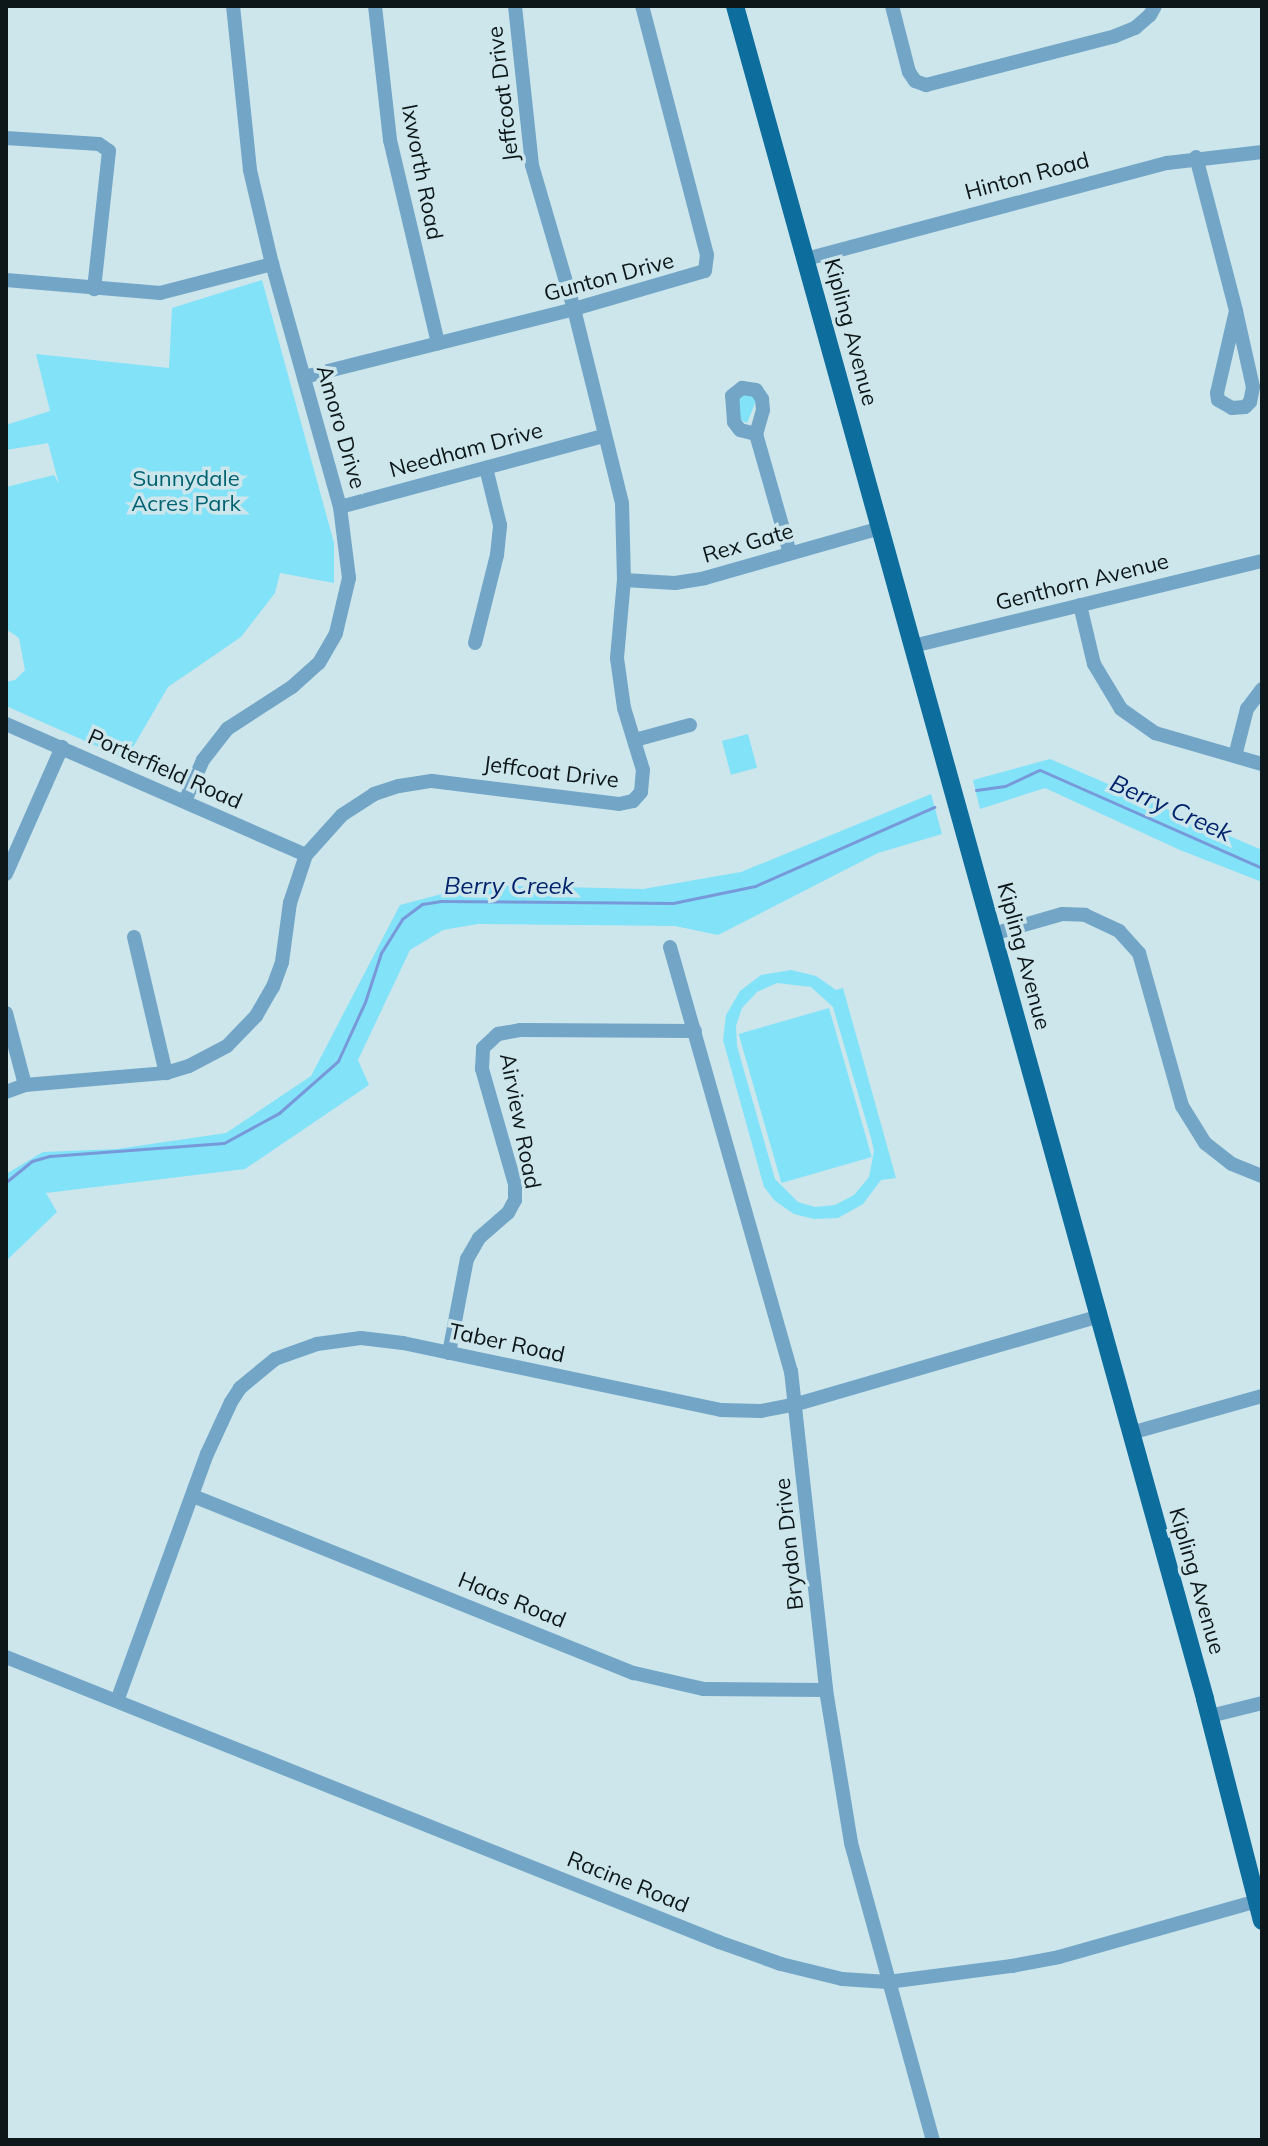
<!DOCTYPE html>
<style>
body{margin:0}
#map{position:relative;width:1268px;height:2146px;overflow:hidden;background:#cce6ec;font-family:Mulish,sans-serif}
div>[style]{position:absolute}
.green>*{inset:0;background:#82e2f8;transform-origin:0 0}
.stream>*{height:3px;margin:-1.5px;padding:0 1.5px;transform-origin:1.5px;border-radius:1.5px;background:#7899d9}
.minor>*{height:14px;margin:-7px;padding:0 7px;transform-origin:7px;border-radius:7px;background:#72a5c6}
.major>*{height:18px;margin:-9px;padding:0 9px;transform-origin:9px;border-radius:9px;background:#0d6e9e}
span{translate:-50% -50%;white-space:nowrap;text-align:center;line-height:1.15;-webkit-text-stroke:7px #cce6ec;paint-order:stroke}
.street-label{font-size:22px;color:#0d1719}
.park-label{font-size:22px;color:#036271}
.water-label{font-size:24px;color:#03246d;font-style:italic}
.frame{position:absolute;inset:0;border:8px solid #0d1719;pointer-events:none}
</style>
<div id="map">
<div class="green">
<i style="clip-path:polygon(262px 280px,334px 543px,334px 583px,280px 573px,275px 593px,241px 637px,168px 687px,126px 759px,6px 706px,6px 682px,15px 680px,25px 670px,19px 638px,6px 629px,6px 487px,54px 475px,59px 484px,48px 443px,6px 450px,6px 425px,50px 411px,36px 354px,169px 368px,172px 308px)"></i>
<i style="clip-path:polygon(740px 393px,754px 395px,756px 401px,747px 423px,741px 420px,736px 404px)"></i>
<i style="left:748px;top:734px;width:35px;height:27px;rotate:75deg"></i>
<i style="clip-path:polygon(1050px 759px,1262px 850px,1262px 882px,1180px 850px,1045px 788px,980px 809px,973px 780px)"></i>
<i style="clip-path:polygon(931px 794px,942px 834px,878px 853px,718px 935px,675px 926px,478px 924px,443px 930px,410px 950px,358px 1060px,369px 1085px,245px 1169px,46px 1193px,57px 1212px,6px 1261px,6px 1174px,43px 1152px,117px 1149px,226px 1133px,311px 1076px,400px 905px,476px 885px,643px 889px,741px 872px)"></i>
<i style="clip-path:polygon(evenodd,791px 970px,816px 976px,836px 990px,843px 988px,896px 1178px,881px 1180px,863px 1204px,838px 1218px,814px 1219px,794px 1214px,775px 1201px,764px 1187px,723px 1040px,726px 1015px,740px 991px,761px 975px,791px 970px,777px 983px,811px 987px,833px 1007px,871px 1138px,874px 1151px,869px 1177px,854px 1195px,835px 1205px,815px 1207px,798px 1202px,775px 1179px,737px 1046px,736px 1026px,742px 1008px,757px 992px,777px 983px)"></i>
<i style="left:829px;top:1008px;width:155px;height:94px;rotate:74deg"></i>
</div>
<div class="stream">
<i style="left:976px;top:790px;width:29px;rotate:-8deg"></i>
<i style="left:1005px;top:786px;width:38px;rotate:-25deg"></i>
<i style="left:1040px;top:770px;width:243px;rotate:23.8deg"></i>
<i style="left:6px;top:1182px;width:33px;rotate:-39deg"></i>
<i style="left:32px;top:1161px;width:19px;rotate:-16deg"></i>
<i style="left:50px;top:1156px;width:174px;rotate:-4.3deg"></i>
<i style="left:224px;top:1143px;width:63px;rotate:-28.6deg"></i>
<i style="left:279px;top:1113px;width:79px;rotate:-41.4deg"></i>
<i style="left:338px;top:1061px;width:65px;rotate:-65.4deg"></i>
<i style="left:365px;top:1002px;width:52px;rotate:-71.9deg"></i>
<i style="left:381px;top:953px;width:40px;rotate:-58deg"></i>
<i style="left:402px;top:919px;width:25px;rotate:-37deg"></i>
<i style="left:422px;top:904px;width:18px;rotate:-9deg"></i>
<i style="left:440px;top:901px;width:233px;rotate:0.5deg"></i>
<i style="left:673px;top:903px;width:84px;rotate:-11.7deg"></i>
<i style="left:755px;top:886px;width:196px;rotate:-23.8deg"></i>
</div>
<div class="minor">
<i style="left:375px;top:6px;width:135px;rotate:83.6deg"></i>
<i style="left:390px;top:140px;width:209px;rotate:76.7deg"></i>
<i style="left:892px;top:6px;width:68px;rotate:75.6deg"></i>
<i style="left:909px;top:72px;width:11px;rotate:56deg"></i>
<i style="left:915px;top:81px;width:12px;rotate:20deg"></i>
<i style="left:926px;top:85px;width:195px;rotate:-14.5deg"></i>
<i style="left:1115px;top:36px;width:22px;rotate:-22deg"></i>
<i style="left:1135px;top:28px;width:20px;rotate:-41deg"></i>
<i style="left:1150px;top:15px;width:10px;rotate:-61deg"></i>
<i style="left:6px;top:138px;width:93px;rotate:3.7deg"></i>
<i style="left:99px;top:144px;width:12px;rotate:35deg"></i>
<i style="left:109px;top:151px;width:139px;rotate:96.2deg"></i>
<i style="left:1196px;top:157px;width:159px;rotate:75.4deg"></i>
<i style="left:1236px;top:311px;width:78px;rotate:77.4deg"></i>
<i style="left:1253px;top:387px;width:15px;rotate:101deg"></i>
<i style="left:1250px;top:402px;width:7px;rotate:135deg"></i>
<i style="left:1245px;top:407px;width:13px;rotate:176deg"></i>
<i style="left:1232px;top:408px;width:16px;rotate:-150deg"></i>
<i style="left:1218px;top:400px;width:7px;rotate:-98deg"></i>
<i style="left:1217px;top:393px;width:84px;rotate:-77deg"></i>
<i style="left:806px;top:259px;width:374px;rotate:-14.9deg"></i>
<i style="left:1167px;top:163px;width:96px;rotate:-6.6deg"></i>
<i style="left:6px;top:280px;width:155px;rotate:4.8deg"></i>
<i style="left:160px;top:293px;width:116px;rotate:-14.5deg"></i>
<i style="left:304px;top:377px;width:278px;rotate:-14.1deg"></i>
<i style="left:574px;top:309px;width:136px;rotate:-16.2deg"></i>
<i style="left:705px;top:271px;width:16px;rotate:-83deg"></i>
<i style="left:707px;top:255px;width:257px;rotate:-104.6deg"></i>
<i style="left:756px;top:434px;width:16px;rotate:-166deg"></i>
<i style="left:740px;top:430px;width:10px;rotate:-127deg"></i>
<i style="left:734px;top:422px;width:26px;rotate:-94deg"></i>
<i style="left:732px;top:396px;width:13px;rotate:-39deg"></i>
<i style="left:742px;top:388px;width:14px;rotate:8deg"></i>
<i style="left:756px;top:390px;width:11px;rotate:56deg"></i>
<i style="left:762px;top:399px;width:11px;rotate:85deg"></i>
<i style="left:763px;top:410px;width:25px;rotate:106deg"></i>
<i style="left:756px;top:434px;width:124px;rotate:74.1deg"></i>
<i style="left:340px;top:507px;width:273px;rotate:-15.1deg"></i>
<i style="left:624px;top:580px;width:51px;rotate:3.4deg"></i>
<i style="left:675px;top:583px;width:30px;rotate:-9deg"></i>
<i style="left:705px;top:578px;width:183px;rotate:-15.9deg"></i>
<i style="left:1080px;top:605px;width:61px;rotate:76.7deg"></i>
<i style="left:1094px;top:664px;width:52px;rotate:59deg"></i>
<i style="left:1121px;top:709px;width:42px;rotate:35.2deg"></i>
<i style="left:1155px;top:733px;width:111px;rotate:16.2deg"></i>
<i style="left:475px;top:643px;width:91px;rotate:-76deg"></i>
<i style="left:497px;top:555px;width:30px;rotate:-84deg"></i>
<i style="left:500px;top:525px;width:59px;rotate:-103.8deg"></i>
<i style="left:913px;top:646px;width:359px;rotate:-13.7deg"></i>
<i style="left:6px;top:724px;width:327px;rotate:23.6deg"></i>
<i style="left:635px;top:740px;width:57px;rotate:-15.3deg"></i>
<i style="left:1235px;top:756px;width:49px;rotate:-75.7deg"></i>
<i style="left:1247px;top:709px;width:25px;rotate:-53deg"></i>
<i style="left:185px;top:801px;width:45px;rotate:-66.3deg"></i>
<i style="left:203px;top:760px;width:39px;rotate:-52deg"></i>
<i style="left:227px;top:729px;width:77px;rotate:-32.9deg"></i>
<i style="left:292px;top:687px;width:36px;rotate:-42deg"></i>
<i style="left:319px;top:663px;width:34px;rotate:-60deg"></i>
<i style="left:336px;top:633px;width:57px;rotate:-76.7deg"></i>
<i style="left:349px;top:578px;width:72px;rotate:-97.2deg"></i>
<i style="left:340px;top:507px;width:252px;rotate:-105.6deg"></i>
<i style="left:272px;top:264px;width:97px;rotate:-103.2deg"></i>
<i style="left:250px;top:170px;width:165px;rotate:-95.9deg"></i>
<i style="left:6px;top:874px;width:139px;rotate:-66.2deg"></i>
<i style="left:993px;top:934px;width:72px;rotate:-16.2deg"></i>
<i style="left:1062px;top:914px;width:23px;rotate:2deg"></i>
<i style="left:1085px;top:915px;width:38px;rotate:25deg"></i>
<i style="left:1119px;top:931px;width:30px;rotate:48deg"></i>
<i style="left:1139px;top:953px;width:159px;rotate:74.3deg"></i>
<i style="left:1182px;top:1106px;width:44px;rotate:58.1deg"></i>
<i style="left:1205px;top:1143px;width:34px;rotate:38deg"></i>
<i style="left:1232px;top:1164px;width:32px;rotate:22deg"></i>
<i style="left:134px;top:937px;width:140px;rotate:76.8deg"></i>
<i style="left:670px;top:947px;width:441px;rotate:74.1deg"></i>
<i style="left:791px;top:1371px;width:321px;rotate:83.7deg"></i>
<i style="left:826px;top:1690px;width:155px;rotate:80.7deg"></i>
<i style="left:851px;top:1843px;width:308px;rotate:74.6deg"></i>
<i style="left:6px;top:1013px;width:74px;rotate:75.2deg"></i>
<i style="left:6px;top:1092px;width:20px;rotate:-20deg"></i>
<i style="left:25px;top:1085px;width:142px;rotate:-4.9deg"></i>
<i style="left:166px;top:1073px;width:24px;rotate:-17deg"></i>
<i style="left:189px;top:1066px;width:43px;rotate:-27.8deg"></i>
<i style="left:227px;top:1046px;width:42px;rotate:-46deg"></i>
<i style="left:256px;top:1016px;width:34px;rotate:-60deg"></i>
<i style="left:273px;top:987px;width:27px;rotate:-70deg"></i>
<i style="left:282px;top:962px;width:60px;rotate:-82.3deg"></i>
<i style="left:290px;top:903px;width:51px;rotate:-71.6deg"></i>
<i style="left:306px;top:855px;width:54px;rotate:-48deg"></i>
<i style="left:342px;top:815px;width:38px;rotate:-33deg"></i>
<i style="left:374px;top:794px;width:26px;rotate:-18deg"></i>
<i style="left:399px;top:786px;width:33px;rotate:-9deg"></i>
<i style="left:432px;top:781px;width:188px;rotate:7deg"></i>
<i style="left:619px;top:804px;width:14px;rotate:-12deg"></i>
<i style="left:633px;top:801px;width:12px;rotate:-48deg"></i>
<i style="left:641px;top:792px;width:22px;rotate:-85deg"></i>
<i style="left:643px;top:770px;width:65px;rotate:-107deg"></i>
<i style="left:624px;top:708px;width:50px;rotate:-98deg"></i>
<i style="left:617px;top:658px;width:78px;rotate:-84.9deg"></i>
<i style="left:624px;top:580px;width:77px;rotate:-91.5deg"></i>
<i style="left:622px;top:503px;width:200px;rotate:-103.9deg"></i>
<i style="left:574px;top:309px;width:150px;rotate:-106.3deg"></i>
<i style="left:532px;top:165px;width:160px;rotate:-96.1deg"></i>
<i style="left:449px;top:1353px;width:96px;rotate:-79.2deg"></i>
<i style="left:467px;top:1259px;width:24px;rotate:-60deg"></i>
<i style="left:479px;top:1238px;width:38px;rotate:-41deg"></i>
<i style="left:508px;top:1213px;width:15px;rotate:-62deg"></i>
<i style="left:515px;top:1200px;width:16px;rotate:-90deg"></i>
<i style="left:515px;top:1184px;width:120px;rotate:-106deg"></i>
<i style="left:482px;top:1069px;width:21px;rotate:-87deg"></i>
<i style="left:483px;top:1048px;width:21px;rotate:-43deg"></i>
<i style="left:498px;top:1034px;width:22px;rotate:-10deg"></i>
<i style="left:520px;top:1030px;width:175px;rotate:0.3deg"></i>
<i style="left:1131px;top:1433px;width:136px;rotate:-15.8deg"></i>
<i style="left:193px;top:1496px;width:475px;rotate:21.9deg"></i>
<i style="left:634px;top:1673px;width:72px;rotate:12.9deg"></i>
<i style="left:704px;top:1689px;width:122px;rotate:0.5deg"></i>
<i style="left:6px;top:1657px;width:768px;rotate:21.79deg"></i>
<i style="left:719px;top:1942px;width:66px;rotate:19.5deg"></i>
<i style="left:781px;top:1964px;width:63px;rotate:13.8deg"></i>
<i style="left:842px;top:1979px;width:46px;rotate:3.7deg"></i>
<i style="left:888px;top:1982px;width:125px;rotate:-7.4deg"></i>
<i style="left:1012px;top:1966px;width:48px;rotate:-10.8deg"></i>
<i style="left:1059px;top:1957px;width:206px;rotate:-15.8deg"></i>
<i style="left:117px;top:1701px;width:263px;rotate:-70deg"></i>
<i style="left:207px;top:1454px;width:57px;rotate:-65.2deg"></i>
<i style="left:231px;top:1402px;width:17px;rotate:-57deg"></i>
<i style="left:240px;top:1388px;width:45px;rotate:-39.6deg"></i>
<i style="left:275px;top:1359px;width:45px;rotate:-19.7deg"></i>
<i style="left:317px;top:1344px;width:44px;rotate:-7.8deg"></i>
<i style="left:361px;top:1338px;width:42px;rotate:6.8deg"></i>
<i style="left:403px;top:1343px;width:325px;rotate:11.9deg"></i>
<i style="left:721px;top:1410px;width:40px;rotate:1.4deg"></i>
<i style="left:761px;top:1411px;width:37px;rotate:-11deg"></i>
<i style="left:797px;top:1404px;width:315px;rotate:-16.2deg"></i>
<i style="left:1210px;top:1716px;width:54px;rotate:-14deg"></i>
</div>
<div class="major">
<i style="left:735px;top:6px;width:1757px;rotate:74.48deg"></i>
<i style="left:1205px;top:1699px;width:229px;rotate:75.6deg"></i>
</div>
<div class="street-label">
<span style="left:503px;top:94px;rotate:-97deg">Jeffcoat Drive</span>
<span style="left:422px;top:172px;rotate:79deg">Ixworth Road</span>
<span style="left:1027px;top:176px;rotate:-15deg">Hinton Road</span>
<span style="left:609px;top:277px;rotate:-15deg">Gunton Drive</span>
<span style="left:851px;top:332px;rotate:75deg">Kipling Avenue</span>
<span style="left:341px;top:427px;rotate:74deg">Amoro Drive</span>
<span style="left:466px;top:450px;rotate:-15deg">Needham Drive</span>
<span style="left:748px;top:543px;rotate:-16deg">Rex Gate</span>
<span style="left:1082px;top:582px;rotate:-14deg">Genthorn Avenue</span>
<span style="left:165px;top:769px;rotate:24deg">Porterfield Road</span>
<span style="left:551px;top:772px;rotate:7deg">Jeffcoat Drive</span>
<span style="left:1024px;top:956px;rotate:75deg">Kipling Avenue</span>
<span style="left:520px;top:1121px;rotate:79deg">Airview Road</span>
<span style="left:507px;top:1343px;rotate:12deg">Taber Road</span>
<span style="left:789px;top:1544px;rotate:-96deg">Brydon Drive</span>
<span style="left:1197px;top:1581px;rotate:74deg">Kipling Avenue</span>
<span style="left:512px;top:1600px;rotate:22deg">Haas Road</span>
<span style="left:628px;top:1882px;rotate:22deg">Racine Road</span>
</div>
<div class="park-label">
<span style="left:186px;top:491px">Sunnydale<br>Acres Park</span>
</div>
<div class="water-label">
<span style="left:1171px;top:808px;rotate:24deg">Berry Creek</span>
<span style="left:509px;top:886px">Berry Creek</span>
</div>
<div class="frame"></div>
</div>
